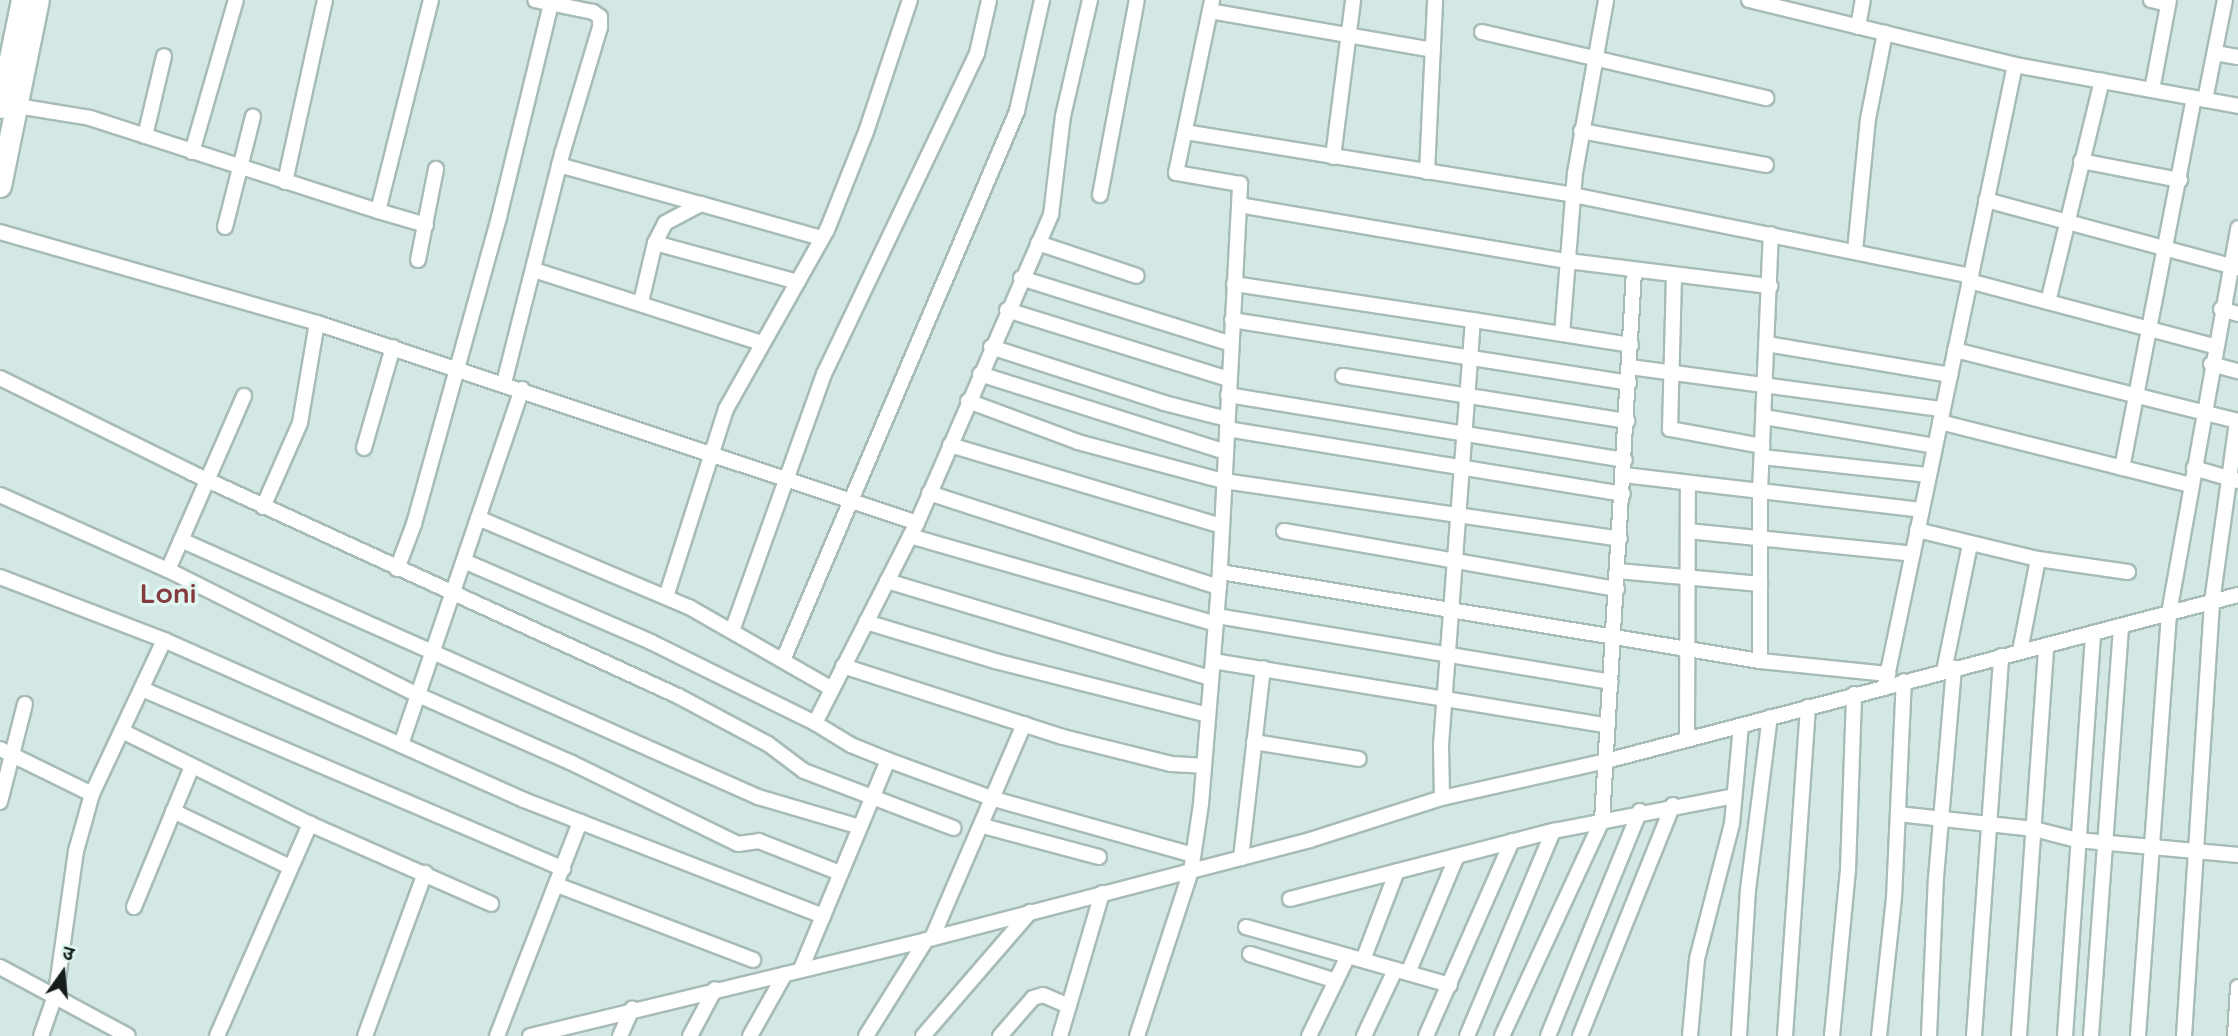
<!DOCTYPE html>
<meta charset="utf-8">
<style>
body{margin:0}
#map{position:relative;width:2238px;height:1036px;overflow:hidden;background:#d3e8e4;font-family:Quicksand,"Noto Sans Devanagari",sans-serif}
div>[style]{position:absolute}
.roads{filter:drop-shadow(2px 0 #a7bbb7) drop-shadow(-2px 0 #a7bbb7) drop-shadow(0 2px #a7bbb7) drop-shadow(0 -2px #a7bbb7)}
.minor>*{height:14px;margin:-7px;padding:0 7px;transform-origin:7px;border-radius:7px;background:#fff}
.highway>*{height:21px;margin:-10.5px;padding:0 10.5px;transform-origin:10.5px;border-radius:10.5px;background:#fff}
span{translate:-50% -50%;white-space:nowrap;text-align:center;line-height:1.15;-webkit-text-stroke:7px #e0f6f1;paint-order:stroke}
.district-label{font-size:28px;color:#853c41;font-weight:700}
.north{position:absolute;left:28px;top:938px;width:70px;height:70px;-webkit-text-stroke:5px #e0f6f1;paint-order:stroke;rotate:15deg;font-size:19px;font-weight:700;line-height:28px;text-align:center;color:#161e1c}
.north::after{content:'';display:block;margin:auto;width:24px;height:32px;background:#161e1c;clip-path:polygon(50% 0,100% 100%,50% 72%,0 100%)}
</style>
<div id="map">
<div class="roads">
<div class="minor">
<i style="left:1749px;top:0;width:274px;rotate:13.7deg"></i>
<i style="left:2015px;top:65px;width:634px;rotate:101.82deg"></i>
<i style="left:2151px;top:0;width:17px;rotate:13deg"></i>
<i style="left:1210px;top:11px;width:226px;rotate:9.9deg"></i>
<i style="left:1858px;top:27px;width:27px;rotate:-80deg"></i>
<i style="left:1482px;top:32px;width:292px;rotate:13.1deg"></i>
<i style="left:2215px;top:53px;width:23px;rotate:10deg"></i>
<i style="left:2015px;top:65px;width:227px;rotate:10.4deg"></i>
<i style="left:2152px;top:90px;width:92px;rotate:-79.3deg"></i>
<i style="left:2205px;top:100px;width:102px;rotate:-78.7deg"></i>
<i style="left:17px;top:106px;width:74px;rotate:9.3deg"></i>
<i style="left:90px;top:118px;width:303px;rotate:17.9deg"></i>
<i style="left:1581px;top:131px;width:188px;rotate:10.4deg"></i>
<i style="left:1185px;top:132px;width:393px;rotate:9.2deg"></i>
<i style="left:1573px;top:195px;width:405px;rotate:11.5deg"></i>
<i style="left:145px;top:136px;width:82px;rotate:-76.6deg"></i>
<i style="left:192px;top:152px;width:158px;rotate:-73.9deg"></i>
<i style="left:1333px;top:157px;width:158px;rotate:-82.7deg"></i>
<i style="left:2081px;top:161px;width:101px;rotate:10.9deg"></i>
<i style="left:559px;top:165px;width:147px;rotate:15.4deg"></i>
<i style="left:1427px;top:172px;width:172px;rotate:-87.3deg"></i>
<i style="left:285px;top:182px;width:186px;rotate:-77.6deg"></i>
<i style="left:1100px;top:195px;width:198px;rotate:-79.3deg"></i>
<i style="left:1986px;top:200px;width:261px;rotate:15.1deg"></i>
<i style="left:1239px;top:205px;width:334px;rotate:9.7deg"></i>
<i style="left:1568px;top:261px;width:204px;rotate:7.1deg"></i>
<i style="left:426px;top:225px;width:50px;rotate:-163.7deg"></i>
<i style="left:378px;top:211px;width:218px;rotate:-75.9deg"></i>
<i style="left:225px;top:227px;width:114px;rotate:-75.8deg"></i>
<i style="left:0;top:232px;width:330px;rotate:16deg"></i>
<i style="left:317px;top:323px;width:632px;rotate:18.43deg"></i>
<i style="left:917px;top:523px;width:336px;rotate:-66.5deg"></i>
<i style="left:1051px;top:215px;width:100px;rotate:-83.1deg"></i>
<i style="left:1063px;top:116px;width:119px;rotate:-76.9deg"></i>
<i style="left:655px;top:243px;width:148px;rotate:15.3deg"></i>
<i style="left:1038px;top:243px;width:104px;rotate:18.4deg"></i>
<i style="left:1855px;top:251px;width:133px;rotate:-84.4deg"></i>
<i style="left:1868px;top:119px;width:88px;rotate:-78.8deg"></i>
<i style="left:418px;top:260px;width:93px;rotate:-78.8deg"></i>
<i style="left:534px;top:270px;width:238px;rotate:17.8deg"></i>
<i style="left:1674px;top:276px;width:153px;rotate:91.5deg"></i>
<i style="left:1670px;top:429px;width:94px;rotate:10.5deg"></i>
<i style="left:1021px;top:278px;width:220px;rotate:17.4deg"></i>
<i style="left:1969px;top:281px;width:253px;rotate:14.9deg"></i>
<i style="left:1234px;top:284px;width:242px;rotate:8.6deg"></i>
<i style="left:641px;top:302px;width:61px;rotate:-76.7deg"></i>
<i style="left:655px;top:243px;width:22px;rotate:-63deg"></i>
<i style="left:665px;top:223px;width:41px;rotate:-27.8deg"></i>
<i style="left:701px;top:204px;width:122px;rotate:15.8deg"></i>
<i style="left:2048px;top:302px;width:228px;rotate:-76.3deg"></i>
<i style="left:2221px;top:309px;width:18px;rotate:16deg"></i>
<i style="left:1007px;top:310px;width:232px;rotate:17.3deg"></i>
<i style="left:1232px;top:320px;width:402px;rotate:9deg"></i>
<i style="left:1562px;top:334px;width:162px;rotate:-85.4deg"></i>
<i style="left:1575px;top:173px;width:176px;rotate:-79.8deg"></i>
<i style="left:1767px;top:344px;width:186px;rotate:9.6deg"></i>
<i style="left:991px;top:347px;width:182px;rotate:17.9deg"></i>
<i style="left:1164px;top:403px;width:65px;rotate:14.3deg"></i>
<i style="left:1955px;top:350px;width:292px;rotate:14.1deg"></i>
<i style="left:2211px;top:364px;width:28px;rotate:15deg"></i>
<i style="left:1630px;top:367px;width:315px;rotate:7.7deg"></i>
<i style="left:980px;top:374px;width:258px;rotate:17.6deg"></i>
<i style="left:1343px;top:376px;width:288px;rotate:9deg"></i>
<i style="left:0;top:378px;width:214px;rotate:26.3deg"></i>
<i style="left:192px;top:473px;width:535px;rotate:24.65deg"></i>
<i style="left:678px;top:696px;width:102px;rotate:28.1deg"></i>
<i style="left:768px;top:744px;width:45px;rotate:36.9deg"></i>
<i style="left:804px;top:771px;width:160px;rotate:20.9deg"></i>
<i style="left:504px;top:383px;width:236px;rotate:-75.8deg"></i>
<i style="left:562px;top:154px;width:133px;rotate:-73.3deg"></i>
<i style="left:600px;top:27px;width:10px;rotate:-90deg"></i>
<i style="left:600px;top:17px;width:9px;rotate:-144deg"></i>
<i style="left:593px;top:12px;width:59px;rotate:-168.3deg"></i>
<i style="left:522px;top:389px;width:376px;rotate:108.8deg"></i>
<i style="left:401px;top:745px;width:135px;rotate:24.1deg"></i>
<i style="left:524px;top:800px;width:321px;rotate:21.2deg"></i>
<i style="left:1228px;top:395px;width:402px;rotate:9.3deg"></i>
<i style="left:968px;top:401px;width:117px;rotate:20.4deg"></i>
<i style="left:1078px;top:442px;width:151px;rotate:15deg"></i>
<i style="left:1224px;top:481px;width:400px;rotate:8.3deg"></i>
<i style="left:1764px;top:417px;width:173px;rotate:9.6deg"></i>
<i style="left:1940px;top:422px;width:259px;rotate:14.1deg"></i>
<i style="left:1227px;top:429px;width:401px;rotate:9.3deg"></i>
<i style="left:950px;top:445px;width:284px;rotate:16.6deg"></i>
<i style="left:364px;top:448px;width:105px;rotate:-74deg"></i>
<i style="left:1762px;top:457px;width:168px;rotate:6.2deg"></i>
<i style="left:2122px;top:468px;width:377px;rotate:-79deg"></i>
<i style="left:2194px;top:468px;width:46px;rotate:16.5deg"></i>
<i style="left:1624px;top:475px;width:299px;rotate:6.7deg"></i>
<i style="left:929px;top:493px;width:305px;rotate:18deg"></i>
<i style="left:0;top:495px;width:184px;rotate:24.1deg"></i>
<i style="left:168px;top:570px;width:280px;rotate:26.6deg"></i>
<i style="left:418px;top:695px;width:166px;rotate:23.8deg"></i>
<i style="left:570px;top:762px;width:187px;rotate:26deg"></i>
<i style="left:738px;top:844px;width:21px;rotate:-8deg"></i>
<i style="left:759px;top:841px;width:87px;rotate:21.6deg"></i>
<i style="left:263px;top:507px;width:92px;rotate:-66.2deg"></i>
<i style="left:300px;top:423px;width:101px;rotate:-80.4deg"></i>
<i style="left:478px;top:518px;width:229px;rotate:22.9deg"></i>
<i style="left:689px;top:607px;width:165px;rotate:29.8deg"></i>
<i style="left:1917px;top:530px;width:124px;rotate:13.5deg"></i>
<i style="left:2038px;top:559px;width:91px;rotate:8.2deg"></i>
<i style="left:1284px;top:531px;width:338px;rotate:9.9deg"></i>
<i style="left:1688px;top:531px;width:226px;rotate:5.8deg"></i>
<i style="left:910px;top:536px;width:318px;rotate:16deg"></i>
<i style="left:181px;top:540px;width:632px;rotate:24.01deg"></i>
<i style="left:758px;top:797px;width:106px;rotate:16.4deg"></i>
<i style="left:464px;top:561px;width:204px;rotate:23.4deg"></i>
<i style="left:651px;top:642px;width:183px;rotate:26.3deg"></i>
<i style="left:397px;top:569px;width:48px;rotate:-69.3deg"></i>
<i style="left:414px;top:524px;width:319px;rotate:-74.5deg"></i>
<i style="left:499px;top:217px;width:220px;rotate:-76.3deg"></i>
<i style="left:168px;top:570px;width:190px;rotate:-66.4deg"></i>
<i style="left:1618px;top:571px;width:143px;rotate:5.2deg"></i>
<i style="left:1220px;top:572px;width:547px;rotate:9.36deg"></i>
<i style="left:1760px;top:661px;width:129px;rotate:5.8deg"></i>
<i style="left:0;top:577px;width:176px;rotate:21deg"></i>
<i style="left:164px;top:640px;width:259px;rotate:23.9deg"></i>
<i style="left:887px;top:581px;width:338px;rotate:16.7deg"></i>
<i style="left:666px;top:597px;width:197px;rotate:-72.3deg"></i>
<i style="left:726px;top:409px;width:206px;rotate:-60.6deg"></i>
<i style="left:827px;top:230px;width:105px;rotate:-68.3deg"></i>
<i style="left:866px;top:132px;width:139px;rotate:-71.6deg"></i>
<i style="left:1217px;top:616px;width:399px;rotate:9.5deg"></i>
<i style="left:866px;top:622px;width:135px;rotate:16.8deg"></i>
<i style="left:995px;top:661px;width:220px;rotate:14.2deg"></i>
<i style="left:732px;top:631px;width:273px;rotate:-70.3deg"></i>
<i style="left:824px;top:374px;width:356px;rotate:-64.5deg"></i>
<i style="left:977px;top:53px;width:54px;rotate:-77.2deg"></i>
<i style="left:2020px;top:651px;width:94px;rotate:-78.9deg"></i>
<i style="left:783px;top:660px;width:597px;rotate:-66.91deg"></i>
<i style="left:1017px;top:111px;width:114px;rotate:-77.3deg"></i>
<i style="left:1213px;top:661px;width:400px;rotate:9.3deg"></i>
<i style="left:1760px;top:661px;width:169px;rotate:-90deg"></i>
<i style="left:1760px;top:492px;width:258px;rotate:-87.6deg"></i>
<i style="left:843px;top:666px;width:231px;rotate:17.9deg"></i>
<i style="left:1063px;top:737px;width:111px;rotate:14deg"></i>
<i style="left:1171px;top:764px;width:33px;rotate:3deg"></i>
<i style="left:1944px;top:671px;width:130px;rotate:-78.4deg"></i>
<i style="left:142px;top:689px;width:458px;rotate:23.1deg"></i>
<i style="left:122px;top:731px;width:210px;rotate:26.3deg"></i>
<i style="left:310px;top:824px;width:198px;rotate:23.8deg"></i>
<i style="left:1687px;top:739px;width:256px;rotate:-89.8deg"></i>
<i style="left:1254px;top:742px;width:106px;rotate:9.2deg"></i>
<i style="left:0;top:749px;width:102px;rotate:26.1deg"></i>
<i style="left:888px;top:760px;width:113px;rotate:20.2deg"></i>
<i style="left:994px;top:799px;width:207px;rotate:15.7deg"></i>
<i style="left:1442px;top:798px;width:53px;rotate:-91.1deg"></i>
<i style="left:1441px;top:745px;width:426px;rotate:-85.7deg"></i>
<i style="left:1473px;top:320px;width:160px;rotate:9deg"></i>
<i style="left:0;top:802px;width:101px;rotate:-75.7deg"></i>
<i style="left:173px;top:811px;width:130px;rotate:25.6deg"></i>
<i style="left:1898px;top:814px;width:137px;rotate:6.3deg"></i>
<i style="left:2034px;top:829px;width:44px;rotate:14.3deg"></i>
<i style="left:2077px;top:840px;width:162px;rotate:5.3deg"></i>
<i style="left:983px;top:826px;width:120px;rotate:15deg"></i>
<i style="left:1241px;top:858px;width:191px;rotate:-83.4deg"></i>
<i style="left:557px;top:885px;width:210px;rotate:20.9deg"></i>
<i style="left:1290px;top:899px;width:272px;rotate:-14.5deg"></i>
<i style="left:1553px;top:831px;width:184px;rotate:-10.9deg"></i>
<i style="left:134px;top:907px;width:152px;rotate:-67.6deg"></i>
<i style="left:1246px;top:927px;width:212px;rotate:15.9deg"></i>
<i style="left:932px;top:938px;width:233px;rotate:-66.7deg"></i>
<i style="left:1250px;top:954px;width:90px;rotate:17.4deg"></i>
<i style="left:1363px;top:960px;width:95px;rotate:-69.1deg"></i>
<i style="left:0;top:967px;width:145px;rotate:28.3deg"></i>
<i style="left:801px;top:969px;width:226px;rotate:-67.4deg"></i>
<i style="left:888px;top:760px;width:40px;rotate:-158deg"></i>
<i style="left:851px;top:745px;width:42px;rotate:-148.6deg"></i>
<i style="left:815px;top:723px;width:225px;rotate:-63deg"></i>
<i style="left:1408px;top:973px;width:127px;rotate:-67.3deg"></i>
<i style="left:41px;top:1036px;width:46px;rotate:-70.8deg"></i>
<i style="left:56px;top:993px;width:143px;rotate:-82deg"></i>
<i style="left:76px;top:851px;width:59px;rotate:-74.3deg"></i>
<i style="left:92px;top:794px;width:170px;rotate:-64.9deg"></i>
<i style="left:217px;top:1036px;width:232px;rotate:-66.3deg"></i>
<i style="left:365px;top:1036px;width:174px;rotate:-69.8deg"></i>
<i style="left:497px;top:1036px;width:230px;rotate:-68.8deg"></i>
<i style="left:530px;top:1036px;width:407px;rotate:-13.6deg"></i>
<i style="left:926px;top:940px;width:397px;rotate:-14.6deg"></i>
<i style="left:1310px;top:840px;width:139px;rotate:-17.7deg"></i>
<i style="left:1442px;top:798px;width:168px;rotate:-12.7deg"></i>
<i style="left:1606px;top:761px;width:653px;rotate:-14.72deg"></i>
<i style="left:620px;top:1036px;width:30px;rotate:-66deg"></i>
<i style="left:690px;top:1036px;width:53px;rotate:-62deg"></i>
<i style="left:750px;top:1036px;width:71px;rotate:-60.6deg"></i>
<i style="left:866px;top:1036px;width:113px;rotate:-58deg"></i>
<i style="left:923px;top:1036px;width:164px;rotate:-49.2deg"></i>
<i style="left:1000px;top:1036px;width:50px;rotate:-49deg"></i>
<i style="left:1033px;top:998px;width:10px;rotate:-17deg"></i>
<i style="left:1043px;top:995px;width:28px;rotate:23deg"></i>
<i style="left:1060px;top:1036px;width:149px;rotate:-73.6deg"></i>
<i style="left:1137px;top:1036px;width:174px;rotate:-71.9deg"></i>
<i style="left:1191px;top:871px;width:68px;rotate:-81.5deg"></i>
<i style="left:1201px;top:804px;width:218px;rotate:-85.3deg"></i>
<i style="left:1219px;top:587px;width:404px;rotate:-87deg"></i>
<i style="left:1240px;top:184px;width:65px;rotate:-170.2deg"></i>
<i style="left:1176px;top:173px;width:177px;rotate:-78.2deg"></i>
<i style="left:1309px;top:1036px;width:89px;rotate:-64deg"></i>
<i style="left:1364px;top:1036px;width:73px;rotate:-64.8deg"></i>
<i style="left:1426px;top:1036px;width:213px;rotate:-66.2deg"></i>
<i style="left:1467px;top:1036px;width:222px;rotate:-67.2deg"></i>
<i style="left:1502px;top:1036px;width:237px;rotate:-65.1deg"></i>
<i style="left:1602px;top:821px;width:551px;rotate:-86.67deg"></i>
<i style="left:1548px;top:1036px;width:243px;rotate:-67.8deg"></i>
<i style="left:1580px;top:1036px;width:249px;rotate:-68.1deg"></i>
<i style="left:1690px;top:1036px;width:77px;rotate:-84.8deg"></i>
<i style="left:1697px;top:959px;width:139px;rotate:-75.5deg"></i>
<i style="left:1732px;top:824px;width:99px;rotate:-84.8deg"></i>
<i style="left:1739px;top:1036px;width:146px;rotate:-86.5deg"></i>
<i style="left:1748px;top:890px;width:174px;rotate:-82.8deg"></i>
<i style="left:1785px;top:1036px;width:330px;rotate:-86deg"></i>
<i style="left:1832px;top:1036px;width:168px;rotate:-84.5deg"></i>
<i style="left:1848px;top:869px;width:175px;rotate:-88deg"></i>
<i style="left:1879px;top:1036px;width:139px;rotate:-83.8deg"></i>
<i style="left:1894px;top:898px;width:217px;rotate:-87.4deg"></i>
<i style="left:1929px;top:1036px;width:158px;rotate:-87.5deg"></i>
<i style="left:1936px;top:878px;width:211px;rotate:-85.1deg"></i>
<i style="left:1974px;top:1036px;width:381px;rotate:-85.9deg"></i>
<i style="left:2019px;top:1036px;width:392px;rotate:-86deg"></i>
<i style="left:2065px;top:1036px;width:404px;rotate:-86deg"></i>
<i style="left:2091px;top:1036px;width:411px;rotate:-85.8deg"></i>
<i style="left:2138px;top:1036px;width:424px;rotate:-85.8deg"></i>
<i style="left:2169px;top:613px;width:391px;rotate:-79.8deg"></i>
<i style="left:2184px;top:1036px;width:435px;rotate:-86.3deg"></i>
<i style="left:2212px;top:602px;width:183px;rotate:-82.1deg"></i>
<i style="left:2235px;top:1036px;width:49px;rotate:-86.5deg"></i>
</div>
<div class="highway">
<i style="left:0;top:107px;width:109px;rotate:-78.4deg"></i>
<i style="left:0;top:186px;width:190px;rotate:-78.5deg"></i>
</div>
</div>
<div class="district-label">
<span style="left:168px;top:593px">Loni</span>
</div>
<div class="north">उ</div>
</div>
